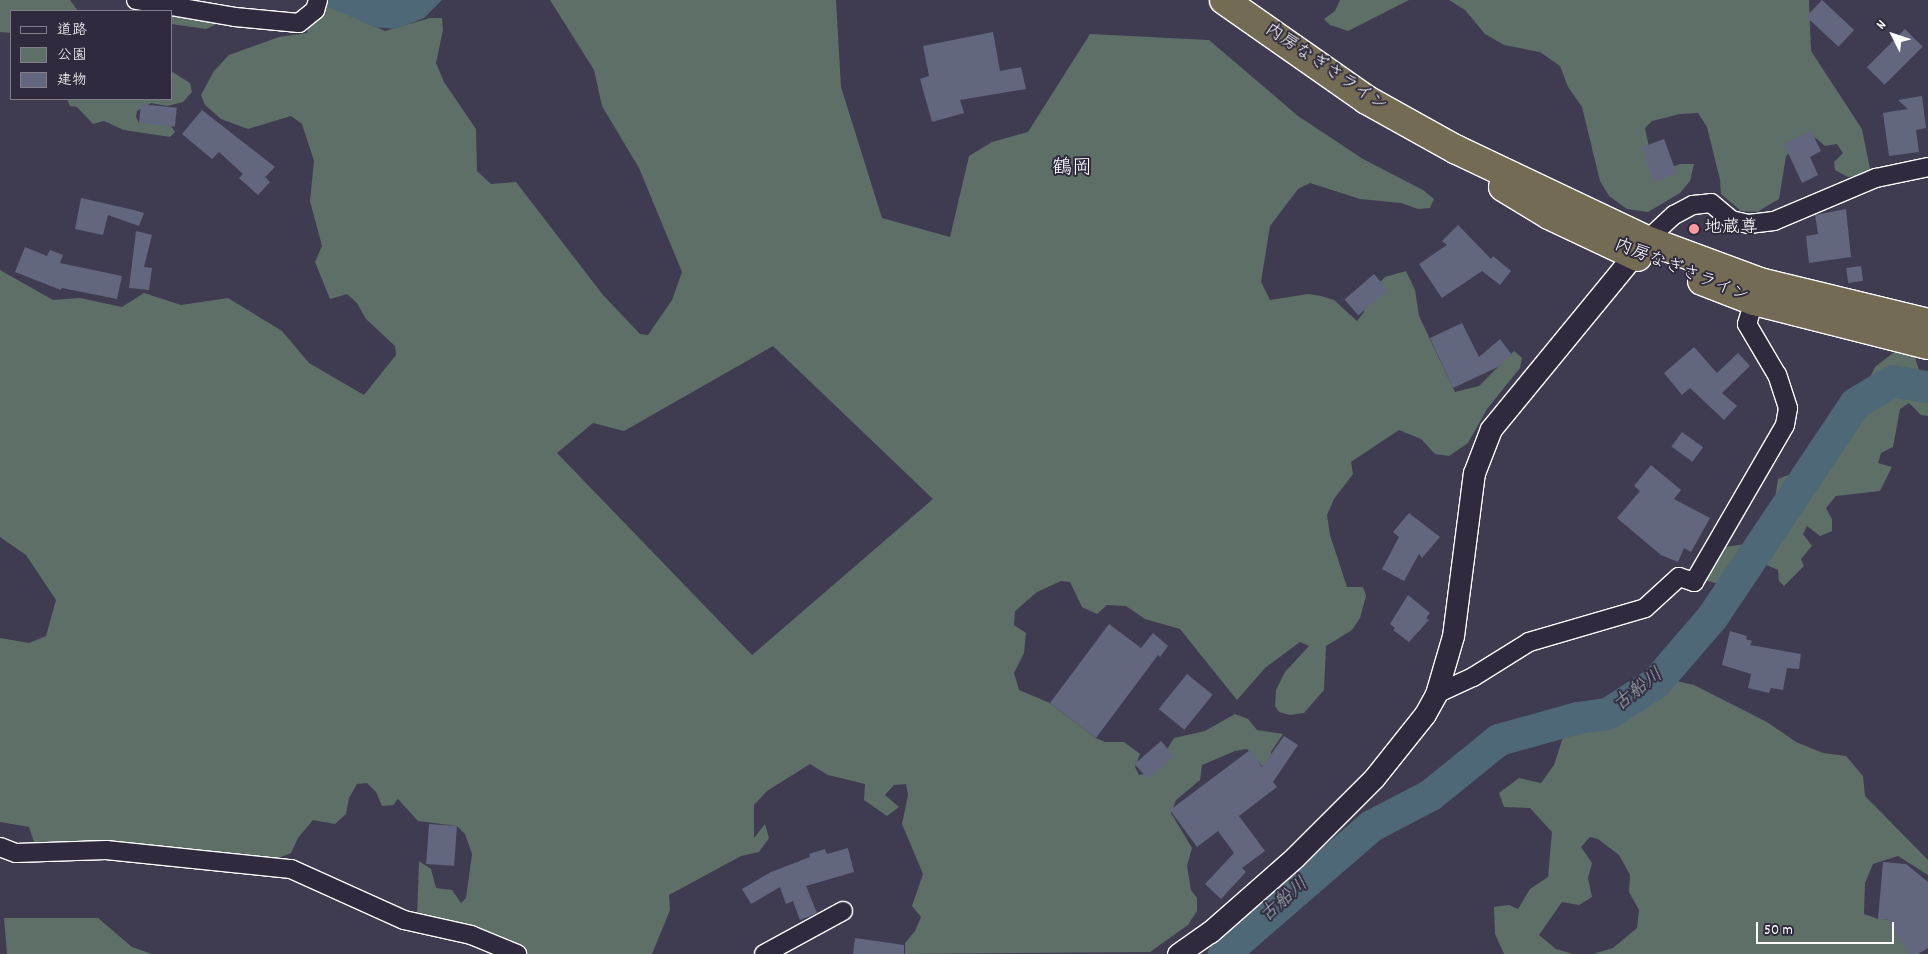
<!DOCTYPE html>
<meta charset="utf-8">
<style>
body{margin:0}
#map{position:relative;width:1928px;height:954px;overflow:hidden;background:#3f3c51;font-family:Dekko,"Klee One",sans-serif}
div>[style]{position:absolute}
.green>*{inset:0;background:#5d6f67}
.water>*{inset:0;background:#4f6877}
.river>*{height:32px;margin:-16px;padding:0 16px;transform-origin:16px;border-radius:16px;background:#4f6877}
.building>*{inset:0;background:#63667f;transform-origin:0 0}
.roads{filter:drop-shadow(1px 0 #fff) drop-shadow(-1px 0 #fff) drop-shadow(0 1px #fff) drop-shadow(0 -1px #fff)}
.minor>*{height:18px;margin:-9px;padding:0 9px;transform-origin:9px;border-radius:9px;background:#2f2a3d}
.tertiary>*{height:21px;margin:-10.5px;padding:0 10.5px;transform-origin:10.5px;border-radius:10.5px;background:#2f2a3d}
.trunk>*{height:28px;margin:-14px;padding:0 14px;transform-origin:14px;border-radius:14px;background:#746b55}
.dots>*{width:14px;height:14px;translate:-50% -50%;box-sizing:border-box;border:2px solid #2f2a3d;border-radius:50%}
span{translate:-50% -50%;white-space:nowrap;text-align:center;line-height:1.15;-webkit-text-stroke:4px #2f2a3d;paint-order:stroke}
.street-label{font-size:18px;color:#fff}
.poi-label{font-size:18px;color:#fff}
.left{translate:0 -50%;text-align:left}
.water-label{font-size:19px;color:#a7b4bb;font-style:italic}
.quarter-label{font-size:20px;color:#fff}
.legend{position:absolute;left:10px;top:10px;width:162px;height:90px;box-sizing:border-box;background:#2f2a3d;border:1px solid #827f8b;margin:0;padding:6px 9px;list-style:none;font-size:15px;color:#fff}
.legend li{display:flex;align-items:center;gap:10px;height:25px}
.legend b{width:25px;border:1px solid #827f8b}
.north{position:absolute;left:1868px;top:10px;width:50px;height:50px;-webkit-text-stroke:4px #2f2a3d;paint-order:stroke;rotate:311deg;font-size:14px;font-weight:700;line-height:20px;text-align:center;color:#fff}
.north::after{content:'';display:block;margin:auto;width:18px;height:22px;background:#fff;clip-path:polygon(50% 0,100% 100%,50% 72%,0 100%)}
.scale{position:absolute;left:1756px;top:922px;width:138px;height:22px;box-sizing:border-box;border:2px solid #fff;border-top:0;padding-left:6px;font-size:15px;line-height:18px;white-space:nowrap;color:#fff;-webkit-text-stroke:4px #2f2a3d;paint-order:stroke}
</style>
<div id="map">
<div class="green">
<i style="clip-path:polygon(0 0,70px 0,78px 11px,11px 11px,11px 33px,0 32px)"></i>
<i style="clip-path:polygon(evenodd,550px 0,836px 0,841px 87px,882px 218px,950px 237px,969px 156px,992px 142px,1028px 132px,1090px 34px,1209px 40px,1298px 116px,1363px 159px,1423px 190px,1434px 199px,1430px 208px,1418px 209px,1401px 203px,1360px 199px,1310px 183px,1298px 189px,1270px 226px,1261px 282px,1270px 300px,1308px 294px,1321px 296px,1334px 300px,1357px 321px,1364px 312px,1370px 293px,1385px 277px,1406px 271px,1415px 290px,1419px 316px,1455px 392px,1479px 386px,1514px 351px,1522px 358px,1520px 368px,1487px 409px,1468px 443px,1449px 456px,1435px 454px,1421px 439px,1399px 430px,1351px 462px,1353px 474px,1334px 499px,1327px 515px,1330px 535px,1347px 587px,1363px 587px,1366px 596px,1360px 618px,1352px 630px,1326px 646px,1324px 690px,1304px 713px,1290px 715px,1279px 712px,1275px 706px,1276px 690px,1285px 672px,1309px 646px,1300px 642px,1265px 668px,1237px 700px,1180px 629px,1145px 619px,1126px 606px,1107px 605px,1097px 614px,1082px 607px,1070px 582px,1061px 581px,1037px 592px,1015px 611px,1014px 625px,1026px 633px,1024px 653px,1014px 673px,1019px 690px,1050px 703px,1096px 738px,1105px 742px,1124px 742px,1140px 754px,1135px 767px,1139px 775px,1153px 772px,1174px 738px,1205px 731px,1235px 714px,1248px 719px,1257px 730px,1283px 734px,1271px 752px,1272px 777px,1247px 749px,1235px 751px,1202px 765px,1200px 780px,1176px 800px,1171px 813px,1192px 848px,1187px 866px,1191px 890px,1197px 898px,1197px 911px,1188px 925px,1150px 952px,905px 954px,905px 943px,915px 931px,921px 917px,912px 906px,923px 874px,902px 824px,908px 795px,906px 784px,894px 785px,885px 795px,899px 807px,887px 816px,864px 800px,865px 784px,828px 775px,810px 764px,767px 791px,754px 805px,754px 838px,765px 824px,769px 838px,759px 852px,741px 856px,669px 895px,670px 910px,652px 954px,528px 954px,505px 940px,417px 919px,419px 861px,431px 869px,436px 888px,452px 890px,461px 903px,466px 898px,472px 854px,465px 834px,457px 826px,418px 821px,398px 799px,393px 805px,382px 806px,376px 792px,367px 783px,357px 784px,349px 798px,346px 814px,335px 824px,313px 820px,298px 838px,291px 853px,279px 858px,250px 858px,200px 850px,120px 844px,48px 846px,34px 842px,29px 827px,0 822px,0 638px,29px 643px,46px 636px,56px 600px,26px 555px,0 537px,0 270px,53px 300px,80px 298px,122px 307px,144px 293px,181px 305px,228px 298px,282px 331px,309px 363px,364px 395px,396px 355px,395px 346px,366px 319px,357px 303px,347px 294px,330px 299px,315px 262px,322px 246px,310px 201px,314px 161px,302px 124px,291px 116px,248px 129px,221px 119px,205px 105px,201px 95px,214px 71px,229px 55px,279px 37px,307px 33px,309px 19px,320px 8px,330px 4px,385px 31px,430px 18px,442px 18px,443px 30px,436px 63px,444px 82px,476px 129px,477px 171px,491px 184px,516px 182px,603px 295px,640px 334px,648px 335px,672px 300px,682px 272px,639px 168px,602px 106px,594px 70px,550px 0,773px 346px,933px 499px,752px 655px,557px 453px,593px 423px,624px 431px,773px 346px)"></i>
<i style="clip-path:polygon(1340px 0,1409px 0,1348px 31px,1330px 25px,1324px 19px,1335px 11px)"></i>
<i style="clip-path:polygon(1449px 0,1809px 0,1811px 51px,1862px 129px,1870px 169px,1862px 175px,1848px 177px,1835px 170px,1834px 162px,1843px 153px,1837px 144px,1825px 146px,1816px 138px,1800px 144px,1786px 156px,1779px 199px,1757px 212px,1741px 211px,1721px 194px,1720px 180px,1707px 127px,1698px 113px,1680px 114px,1652px 121px,1645px 128px,1649px 147px,1662px 171px,1680px 164px,1694px 164px,1690px 181px,1680px 193px,1648px 212px,1627px 209px,1609px 196px,1600px 181px,1582px 107px,1568px 87px,1560px 66px,1540px 52px,1504px 45px,1485px 34px,1465px 10px)"></i>
<i style="clip-path:polygon(171px 11px,219px 23px,206px 29px,171px 24px)"></i>
<i style="clip-path:polygon(171px 71px,190px 83px,192px 92px,183px 102px,167px 106px,151px 103px,137px 111px,136px 117px,139px 123px,169px 123px,175px 132px,170px 137px,124px 130px,104px 121px,93px 124px,77px 107px,70px 106px,67px 99px,171px 99px)"></i>
<i style="clip-path:polygon(1912px 348px,1921px 377px,1928px 381px,1928px 416px,1921px 415px,1909px 403px,1900px 409px,1893px 447px,1881px 453px,1878px 463px,1892px 467px,1880px 491px,1836px 496px,1826px 508px,1832px 519px,1832px 531px,1820px 536px,1807px 526px,1803px 534px,1812px 546px,1801px 559px,1804px 566px,1784px 586px,1779px 581px,1778px 570px,1743px 555px,1734px 572px,1721px 585px,1705px 580px,1709px 563px,1719px 548px,1751px 543px,1773px 511px,1778px 479px,1816px 464px,1826px 443px,1852px 424px,1868px 404px,1867px 383px,1875px 367px,1898px 349px)"></i>
<i style="clip-path:polygon(1667px 679px,1694px 685px,1767px 722px,1796px 742px,1823px 753px,1846px 756px,1863px 776px,1865px 796px,1928px 860px,1928px 875px,1898px 856px,1873px 864px,1865px 883px,1864px 914px,1878px 919px,1903px 920px,1909px 954px,1593px 954px,1613px 948px,1637px 928px,1639px 910px,1629px 892px,1630px 875px,1619px 855px,1598px 839px,1590px 837px,1581px 847px,1592px 863px,1588px 878px,1592px 897px,1579px 905px,1562px 902px,1539px 935px,1556px 949px,1573px 954px,1504px 954px,1495px 934px,1494px 907px,1509px 905px,1518px 909px,1530px 889px,1548px 877px,1552px 832px,1530px 808px,1504px 807px,1499px 793px,1519px 778px,1541px 783px,1554px 765px,1563px 737px,1577px 714px,1609px 698px,1629px 700px,1656px 689px)"></i>
<i style="clip-path:polygon(4px 918px,98px 918px,132px 947px,152px 954px,7px 954px)"></i>
</div>
<div class="water">
<i style="clip-path:polygon(328px 0,442px 0,424px 18px,396px 29px,374px 27px,326px 6px)"></i>
</div>
<div class="river">
<i style="left:1224px;top:954px;width:196px;rotate:-40.9deg"></i>
<i style="left:1372px;top:826px;width:67px;rotate:-27.7deg"></i>
<i style="left:1431px;top:795px;width:87px;rotate:-39deg"></i>
<i style="left:1499px;top:740px;width:82px;rotate:-15.6deg"></i>
<i style="left:1578px;top:718px;width:30px;rotate:-8deg"></i>
<i style="left:1608px;top:714px;width:57px;rotate:-32.9deg"></i>
<i style="left:1656px;top:683px;width:86px;rotate:-49.3deg"></i>
<i style="left:1712px;top:618px;width:257px;rotate:-56.2deg"></i>
<i style="left:1855px;top:404px;width:44px;rotate:-31.2deg"></i>
<i style="left:1893px;top:381px;width:36px;rotate:10deg"></i>
</div>
<div class="building">
<i style="left:1822px;top:0;width:44px;height:23px;rotate:43deg"></i>
<i style="left:1905px;top:29px;width:25px;height:54px;rotate:45deg"></i>
<i style="clip-path:polygon(993px 32px,1000px 71px,1021px 67px,1026px 89px,960px 100px,964px 113px,932px 122px,920px 79px,929px 76px,923px 46px)"></i>
<i style="clip-path:polygon(1922px 96px,1926px 128px,1916px 130px,1919px 152px,1889px 156px,1883px 113px,1908px 109px,1898px 100px)"></i>
<i style="left:141px;top:104px;width:36px;height:19px;rotate:6deg"></i>
<i style="clip-path:polygon(202px 110px,275px 167px,265px 177px,270px 182px,258px 195px,239px 178px,243px 174px,219px 152px,212px 159px,182px 134px)"></i>
<i style="clip-path:polygon(1811px 131px,1821px 151px,1810px 157px,1818px 175px,1802px 183px,1784px 144px)"></i>
<i style="left:1664px;top:139px;width:37px;height:24px;rotate:70deg"></i>
<i style="clip-path:polygon(81px 198px,134px 210px,144px 213px,139px 226px,108px 215px,103px 235px,75px 229px)"></i>
<i style="clip-path:polygon(1846px 209px,1851px 257px,1809px 263px,1806px 236px,1818px 234px,1815px 215px)"></i>
<i style="clip-path:polygon(1458px 225px,1491px 259px,1493px 256px,1511px 271px,1500px 285px,1482px 271px,1442px 298px,1419px 264px,1447px 245px,1442px 241px)"></i>
<i style="clip-path:polygon(136px 231px,152px 235px,144px 267px,152px 268px,149px 290px,129px 288px)"></i>
<i style="clip-path:polygon(25px 247px,47px 256px,50px 250px,63px 255px,60px 263px,122px 276px,117px 299px,62px 288px,61px 290px,15px 272px)"></i>
<i style="left:1861px;top:266px;width:15px;height:15px;rotate:82deg"></i>
<i style="left:1374px;top:274px;width:21px;height:39px;rotate:49deg"></i>
<i style="clip-path:polygon(1462px 323px,1479px 357px,1500px 339px,1512px 355px,1498px 367px,1453px 388px,1430px 338px)"></i>
<i style="clip-path:polygon(1694px 347px,1717px 373px,1738px 353px,1750px 366px,1722px 393px,1737px 406px,1724px 420px,1690px 388px,1682px 395px,1664px 373px)"></i>
<i style="left:1682px;top:432px;width:26px;height:18px;rotate:36deg"></i>
<i style="clip-path:polygon(1651px 465px,1681px 490px,1674px 499px,1710px 518px,1691px 552px,1684px 548px,1678px 562px,1661px 555px,1617px 518px,1640px 491px,1634px 486px)"></i>
<i style="clip-path:polygon(1409px 513px,1440px 537px,1422px 558px,1419px 554px,1404px 581px,1382px 569px,1399px 537px,1393px 532px)"></i>
<i style="clip-path:polygon(1408px 595px,1430px 613px,1426px 618px,1429px 620px,1409px 642px,1393px 630px,1395px 628px,1390px 624px)"></i>
<i style="clip-path:polygon(1109px 624px,1141px 648px,1153px 633px,1168px 646px,1160px 657px,1158px 655px,1096px 738px,1050px 703px)"></i>
<i style="clip-path:polygon(1730px 631px,1747px 636px,1746px 639px,1752px 641px,1750px 645px,1801px 654px,1799px 669px,1787px 668px,1783px 690px,1771px 688px,1769px 693px,1748px 688px,1751px 674px,1722px 665px)"></i>
<i style="left:1187px;top:674px;width:33px;height:45px;rotate:39deg"></i>
<i style="clip-path:polygon(1284px 736px,1298px 745px,1273px 782px,1277px 787px,1239px 816px,1265px 851px,1242px 868px,1246px 872px,1221px 899px,1205px 884px,1234px 853px,1218px 831px,1197px 847px,1170px 810px,1250px 750px,1262px 767px)"></i>
<i style="left:1161px;top:741px;width:20px;height:35px;rotate:49deg"></i>
<i style="left:429px;top:824px;width:28px;height:40px;rotate:4deg"></i>
<i style="clip-path:polygon(848px 848px,854px 872px,806px 886px,817px 913px,800px 920px,793px 901px,786px 904px,780px 887px,751px 904px,742px 889px,771px 872px,810px 857px,809px 854px,825px 849px,827px 854px)"></i>
<i style="clip-path:polygon(1883px 862px,1906px 864px,1928px 882px,1928px 948px,1918px 954px,1909px 954px,1887px 919px,1878px 919px)"></i>
<i style="clip-path:polygon(855px 938px,904px 945px,904px 954px,853px 954px)"></i>
</div>
<div class="roads">
<div class="minor">
<i style="left:136px;top:0;width:100px;rotate:9.7deg"></i>
<i style="left:235px;top:17px;width:64px;rotate:5.4deg"></i>
<i style="left:299px;top:23px;width:21px;rotate:-39deg"></i>
<i style="left:315px;top:10px;width:10px;rotate:-73deg"></i>
<i style="left:1647px;top:240px;width:37px;rotate:-43deg"></i>
<i style="left:1674px;top:215px;width:21px;rotate:-28deg"></i>
<i style="left:1693px;top:205px;width:18px;rotate:-6deg"></i>
<i style="left:1711px;top:203px;width:26px;rotate:40deg"></i>
<i style="left:1731px;top:220px;width:18px;rotate:13deg"></i>
<i style="left:1749px;top:224px;width:25px;rotate:-7deg"></i>
<i style="left:1774px;top:221px;width:111px;rotate:-22.9deg"></i>
<i style="left:1876px;top:178px;width:53px;rotate:-11.9deg"></i>
<i style="left:1436px;top:694px;width:41px;rotate:-24.7deg"></i>
<i style="left:1473px;top:677px;width:66px;rotate:-32deg"></i>
<i style="left:1529px;top:642px;width:121px;rotate:-16.3deg"></i>
<i style="left:1645px;top:608px;width:46px;rotate:-42.4deg"></i>
<i style="left:1679px;top:577px;width:16px;rotate:18deg"></i>
<i style="left:1694px;top:582px;width:181px;rotate:-59.9deg"></i>
<i style="left:1785px;top:425px;width:17px;rotate:-80deg"></i>
<i style="left:1788px;top:408px;width:35px;rotate:-108deg"></i>
<i style="left:1777px;top:375px;width:59px;rotate:-120.5deg"></i>
<i style="left:1747px;top:324px;width:34px;rotate:-73deg"></i>
<i style="left:0;top:847px;width:17px;rotate:21deg"></i>
<i style="left:16px;top:853px;width:90px;rotate:-1.9deg"></i>
<i style="left:106px;top:850px;width:186px;rotate:5.9deg"></i>
<i style="left:291px;top:869px;width:124px;rotate:24.3deg"></i>
<i style="left:404px;top:920px;width:69px;rotate:12.6deg"></i>
<i style="left:471px;top:935px;width:50px;rotate:22.4deg"></i>
<i style="left:764px;top:954px;width:90px;rotate:-28.6deg"></i>
</div>
<div class="tertiary">
<i style="left:1178px;top:954px;width:39px;rotate:-35deg"></i>
<i style="left:1210px;top:932px;width:113px;rotate:-41.4deg"></i>
<i style="left:1295px;top:857px;width:112px;rotate:-45deg"></i>
<i style="left:1374px;top:778px;width:82px;rotate:-51.4deg"></i>
<i style="left:1425px;top:714px;width:23px;rotate:-61deg"></i>
<i style="left:1436px;top:694px;width:60px;rotate:-73.7deg"></i>
<i style="left:1453px;top:636px;width:164px;rotate:-82.7deg"></i>
<i style="left:1474px;top:473px;width:47px;rotate:-68.9deg"></i>
<i style="left:1491px;top:429px;width:239px;rotate:-50.6deg"></i>
</div>
<div class="trunk">
<i style="left:1224px;top:0;width:174px;rotate:35deg"></i>
<i style="left:1367px;top:100px;width:101px;rotate:29.1deg"></i>
<i style="left:1455px;top:149px;width:212px;rotate:25.4deg"></i>
<i style="left:1647px;top:240px;width:121px;rotate:20.4deg"></i>
<i style="left:1760px;top:282px;width:173px;rotate:13.7deg"></i>
<i style="left:1503px;top:187px;width:54px;rotate:31.3deg"></i>
<i style="left:1549px;top:215px;width:98px;rotate:25.3deg"></i>
<i style="left:1702px;top:281px;width:56px;rotate:21deg"></i>
<i style="left:1754px;top:301px;width:179px;rotate:14.2deg"></i>
</div>
</div>
<div class="dots">
<i style="left:1694px;top:229px;background:#ff9aa2"></i>
</div>
<div class="street-label">
<span style="left:1325px;top:69px;rotate:34deg">内房なぎさライン</span>
<span style="left:1681px;top:272px;rotate:22deg">内房なぎさライン</span>
</div>
<div class="poi-label">
<span class="left" style="left:1704px;top:229px">地蔵尊</span>
</div>
<div class="water-label">
<span style="left:1639px;top:691px;rotate:-38deg">古船川</span>
<span style="left:1285px;top:901px;rotate:-41deg">古船川</span>
</div>
<div class="quarter-label">
<span style="left:1072px;top:169px">鶴岡</span>
</div>
<ul class="legend">
<li><b style="height:6px;background:#2f2a3d"></b>道路</li>
<li><b style="height:14px;background:#5d6f67"></b>公園</li>
<li><b style="height:14px;background:#63667f"></b>建物</li>
</ul>
<div class="north">N</div>
<div class="scale">50 m</div>
</div>
